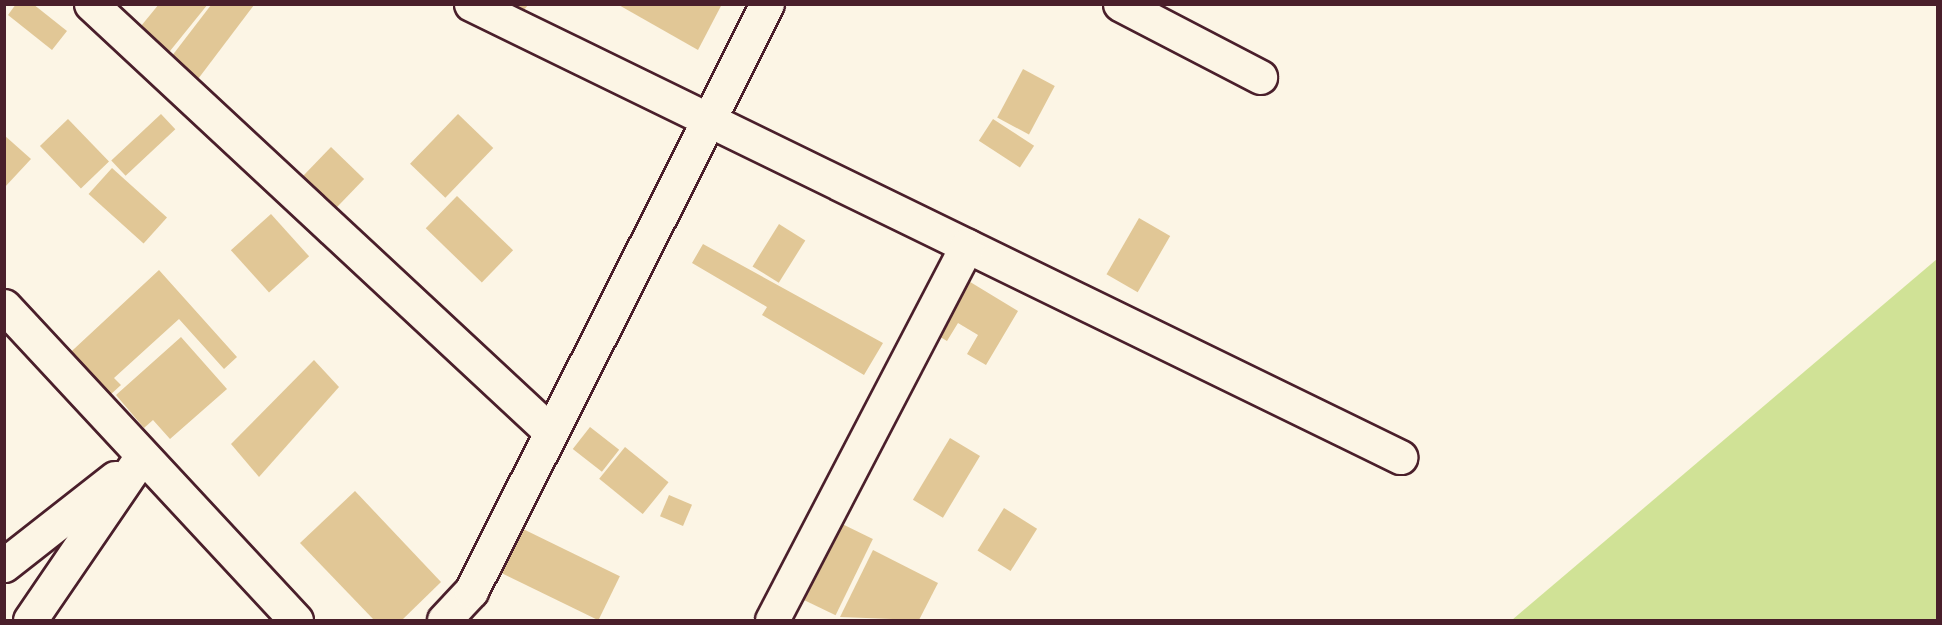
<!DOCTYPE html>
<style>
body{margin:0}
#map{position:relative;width:1942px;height:625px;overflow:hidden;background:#fcf5e5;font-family:Delius,sans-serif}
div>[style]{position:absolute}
.green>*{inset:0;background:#d0e296}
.building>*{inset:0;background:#e1c796;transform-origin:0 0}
.roads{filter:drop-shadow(2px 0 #4a1f2b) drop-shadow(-2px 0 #4a1f2b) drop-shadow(0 2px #4a1f2b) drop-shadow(0 -2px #4a1f2b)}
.street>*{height:33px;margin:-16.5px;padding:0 16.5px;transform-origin:16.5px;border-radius:16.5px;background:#fcf5e5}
span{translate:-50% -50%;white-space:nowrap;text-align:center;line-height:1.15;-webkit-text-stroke:4.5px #fcf5e5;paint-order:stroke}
.frame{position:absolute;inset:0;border:6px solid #4a1f2b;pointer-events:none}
</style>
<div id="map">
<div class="green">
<i style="clip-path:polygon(1937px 259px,1937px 620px,1512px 620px)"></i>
</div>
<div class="building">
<i style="clip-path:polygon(16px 4px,33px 4px,67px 31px,52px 50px,8px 15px)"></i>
<i style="clip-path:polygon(159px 4px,208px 4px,166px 56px,137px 31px)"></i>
<i style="clip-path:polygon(501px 4px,529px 4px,523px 11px)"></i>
<i style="clip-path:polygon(617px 4px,722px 4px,698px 50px)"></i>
<i style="clip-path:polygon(211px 5px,254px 5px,192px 87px,165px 65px)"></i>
<i style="left:1023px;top:69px;width:36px;height:55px;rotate:28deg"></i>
<i style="left:161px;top:114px;width:21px;height:68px;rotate:47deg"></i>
<i style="left:458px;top:114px;width:49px;height:69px;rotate:44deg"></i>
<i style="left:68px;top:119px;width:59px;height:39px;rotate:46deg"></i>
<i style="left:993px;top:119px;width:49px;height:26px;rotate:33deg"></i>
<i style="clip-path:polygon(4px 135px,31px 159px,4px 188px)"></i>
<i style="left:331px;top:147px;width:46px;height:42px;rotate:44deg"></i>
<i style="left:112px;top:168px;width:74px;height:35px;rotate:42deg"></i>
<i style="left:457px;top:196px;width:78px;height:45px;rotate:44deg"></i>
<i style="left:271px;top:214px;width:57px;height:54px;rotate:48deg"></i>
<i style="left:1139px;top:218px;width:36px;height:65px;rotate:30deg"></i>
<i style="left:779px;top:224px;width:31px;height:50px;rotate:32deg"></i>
<i style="clip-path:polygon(703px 244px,883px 343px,864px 375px,762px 315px,767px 307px,692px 263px)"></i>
<i style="clip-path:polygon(159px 270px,237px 357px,224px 369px,179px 319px,114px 378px,121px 385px,99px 405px,60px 362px)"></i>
<i style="clip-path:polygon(957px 274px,1018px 311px,986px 365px,967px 354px,978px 335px,958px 323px,947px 341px,925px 328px)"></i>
<i style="clip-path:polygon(181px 337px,227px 389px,170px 439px,153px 420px,144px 428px,116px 395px)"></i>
<i style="clip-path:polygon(314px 360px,339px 387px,259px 477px,231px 444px)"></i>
<i style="left:590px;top:427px;width:37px;height:28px;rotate:38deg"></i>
<i style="left:950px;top:438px;width:35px;height:72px;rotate:31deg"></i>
<i style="left:625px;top:447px;width:56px;height:41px;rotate:39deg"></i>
<i style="clip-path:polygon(355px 491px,441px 582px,402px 620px,374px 620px,300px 543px)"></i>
<i style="left:669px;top:495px;width:25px;height:23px;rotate:23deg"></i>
<i style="left:1004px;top:508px;width:39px;height:50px;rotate:32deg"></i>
<i style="left:836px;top:521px;width:41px;height:85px;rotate:26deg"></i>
<i style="left:521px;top:528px;width:110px;height:49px;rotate:26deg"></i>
<i style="clip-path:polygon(873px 550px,938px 583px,919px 620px,840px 617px)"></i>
</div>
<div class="roads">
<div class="street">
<i style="left:91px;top:4px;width:628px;rotate:42.94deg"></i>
<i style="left:471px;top:4px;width:1034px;rotate:25.99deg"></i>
<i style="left:1120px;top:4px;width:158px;rotate:27.5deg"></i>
<i style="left:4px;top:306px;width:429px;rotate:47.1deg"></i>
<i style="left:4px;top:565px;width:141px;rotate:-38.1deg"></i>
<i style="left:30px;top:620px;width:195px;rotate:-55.7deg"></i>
<i style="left:444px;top:620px;width:40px;rotate:-47deg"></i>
<i style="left:471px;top:591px;width:657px;rotate:-63.24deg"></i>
<i style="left:772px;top:620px;width:422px;rotate:-62.5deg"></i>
</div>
</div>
<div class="frame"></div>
</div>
